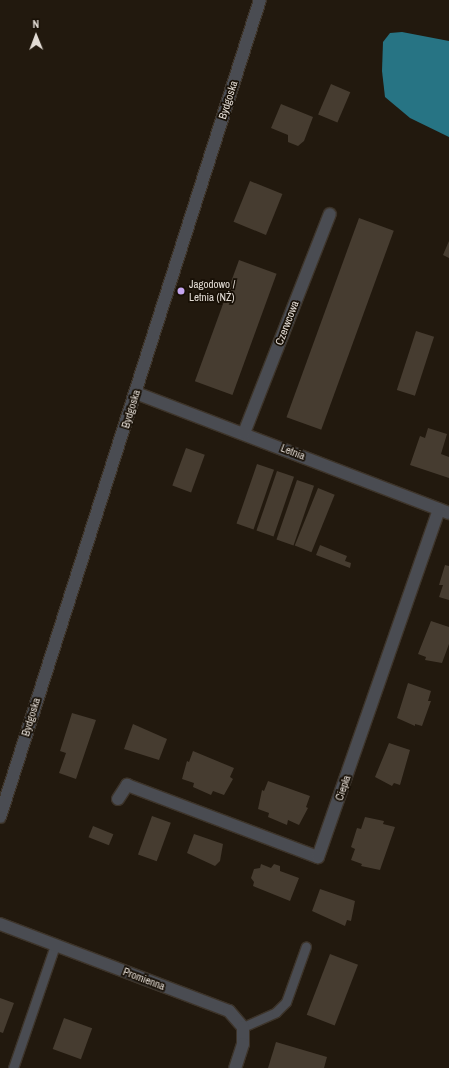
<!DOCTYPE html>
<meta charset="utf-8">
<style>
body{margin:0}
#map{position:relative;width:449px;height:1068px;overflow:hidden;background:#22190e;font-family:"Archivo Narrow",sans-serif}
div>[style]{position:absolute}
.water>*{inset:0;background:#277484}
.building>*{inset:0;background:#463c30;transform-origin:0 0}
.roads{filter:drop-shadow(1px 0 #3d342a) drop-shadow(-1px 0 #3d342a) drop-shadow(0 1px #3d342a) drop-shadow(0 -1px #3d342a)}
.service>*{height:9px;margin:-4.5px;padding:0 4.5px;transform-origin:4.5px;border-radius:4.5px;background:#4a4c52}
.minor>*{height:12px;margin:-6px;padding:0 6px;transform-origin:6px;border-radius:6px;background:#4a4c52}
.tertiary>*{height:12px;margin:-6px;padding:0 6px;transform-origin:6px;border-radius:6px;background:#4a4c52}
.dots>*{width:11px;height:11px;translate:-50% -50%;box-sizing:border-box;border:2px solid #181006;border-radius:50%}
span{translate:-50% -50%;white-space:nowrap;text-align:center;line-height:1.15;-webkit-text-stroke:3.5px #181006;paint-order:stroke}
.street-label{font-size:11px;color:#e3dcd5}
.poi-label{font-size:11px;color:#e3dcd5}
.left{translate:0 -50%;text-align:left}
.north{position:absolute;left:16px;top:16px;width:40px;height:40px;-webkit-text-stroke:3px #181006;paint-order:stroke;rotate:359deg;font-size:11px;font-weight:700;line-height:16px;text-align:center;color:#e3dcd5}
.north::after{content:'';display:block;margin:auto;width:14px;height:18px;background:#e3dcd5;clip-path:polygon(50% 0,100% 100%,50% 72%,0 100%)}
</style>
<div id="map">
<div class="water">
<i style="clip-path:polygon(402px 32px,449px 41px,449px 137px,410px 118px,385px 97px,382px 71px,383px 42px,390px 33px)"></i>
</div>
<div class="building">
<i style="left:331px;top:84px;width:21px;height:33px;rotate:23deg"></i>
<i style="clip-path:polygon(281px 104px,313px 117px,304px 141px,298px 146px,288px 142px,288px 135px,271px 128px)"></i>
<i style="left:250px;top:181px;width:35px;height:44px;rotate:22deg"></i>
<i style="left:359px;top:218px;width:37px;height:212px;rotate:20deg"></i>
<i style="clip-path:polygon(449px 241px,449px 258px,443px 255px)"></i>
<i style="left:239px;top:260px;width:40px;height:129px;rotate:20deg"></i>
<i style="left:416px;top:331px;width:19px;height:62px;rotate:18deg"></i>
<i style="clip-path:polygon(428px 428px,447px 434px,441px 454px,449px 457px,449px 478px,410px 465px,420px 436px,425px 438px)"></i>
<i style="left:186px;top:448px;width:20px;height:40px;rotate:20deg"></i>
<i style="left:257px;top:464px;width:18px;height:63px;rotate:19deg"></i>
<i style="left:277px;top:471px;width:18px;height:63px;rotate:19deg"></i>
<i style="left:297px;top:480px;width:18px;height:63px;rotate:19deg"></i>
<i style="left:318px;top:488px;width:18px;height:62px;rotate:22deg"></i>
<i style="clip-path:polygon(320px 545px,347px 556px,345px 561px,351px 563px,350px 568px,316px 555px)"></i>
<i style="clip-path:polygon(445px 565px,449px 566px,449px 600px,439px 597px,443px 585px,439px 585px)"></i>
<i style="clip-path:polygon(431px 621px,449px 627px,449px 644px,442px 663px,425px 660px,426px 657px,418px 654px)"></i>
<i style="clip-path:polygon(408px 683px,431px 691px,428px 701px,431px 701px,422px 726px,415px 724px,415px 726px,397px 718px)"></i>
<i style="clip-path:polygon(72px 713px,96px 720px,76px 779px,59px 773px,66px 753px,60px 751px)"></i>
<i style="clip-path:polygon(133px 724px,167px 739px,159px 760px,124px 749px)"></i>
<i style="clip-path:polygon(389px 743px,410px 750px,400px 785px,394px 783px,392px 786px,375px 777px)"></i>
<i style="clip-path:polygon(193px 751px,234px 768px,230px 777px,233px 779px,224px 795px,213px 791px,211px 795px,193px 787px,194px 783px,182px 779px,187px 761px,189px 762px)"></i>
<i style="clip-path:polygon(268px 781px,310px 796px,306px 807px,308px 808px,299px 825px,288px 820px,287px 825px,268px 817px,269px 813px,258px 809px,262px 790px,264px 791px)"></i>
<i style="left:152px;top:816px;width:20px;height:41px;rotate:20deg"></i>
<i style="clip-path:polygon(365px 817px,384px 821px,383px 824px,395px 827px,380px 870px,361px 866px,362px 864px,351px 860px,355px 849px,351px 847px,357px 828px,361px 829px)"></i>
<i style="left:93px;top:826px;width:22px;height:12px;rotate:22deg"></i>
<i style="clip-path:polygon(194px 834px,223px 844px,220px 861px,215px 866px,187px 853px)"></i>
<i style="clip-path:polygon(261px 864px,271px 868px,274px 864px,280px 866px,280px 871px,299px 878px,290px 901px,253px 886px,254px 882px,251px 878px,254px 869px,260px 868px)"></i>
<i style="clip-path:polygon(320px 889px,355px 901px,351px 921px,347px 920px,345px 926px,312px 911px)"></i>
<i style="left:330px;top:954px;width:30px;height:65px;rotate:21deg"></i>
<i style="clip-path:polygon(0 998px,14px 1003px,3px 1033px,0 1032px)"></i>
<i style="left:64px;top:1018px;width:30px;height:33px;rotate:20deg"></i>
<i style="clip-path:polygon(276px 1042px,327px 1057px,324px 1068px,268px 1068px)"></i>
</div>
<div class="roads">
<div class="service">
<i style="left:243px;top:1027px;width:36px;rotate:-24deg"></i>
<i style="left:276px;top:1012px;width:14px;rotate:-45deg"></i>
<i style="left:286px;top:1002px;width:59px;rotate:-70.3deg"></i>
<i style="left:13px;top:1068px;width:130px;rotate:-71.1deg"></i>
</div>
<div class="minor">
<i style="left:136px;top:393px;width:335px;rotate:21deg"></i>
<i style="left:244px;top:433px;width:235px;rotate:-68.6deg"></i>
<i style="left:118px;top:799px;width:17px;rotate:-57deg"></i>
<i style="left:127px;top:785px;width:204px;rotate:20.7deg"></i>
<i style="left:318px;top:857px;width:368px;rotate:-70.8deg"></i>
<i style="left:0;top:924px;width:245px;rotate:20.8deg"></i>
<i style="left:229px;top:1011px;width:21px;rotate:49deg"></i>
<i style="left:243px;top:1027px;width:17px;rotate:90deg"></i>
<i style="left:243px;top:1044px;width:25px;rotate:108deg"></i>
</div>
<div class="tertiary">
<i style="left:0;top:817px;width:857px;rotate:-72.35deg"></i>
</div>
</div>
<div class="dots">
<i style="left:181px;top:291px;background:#c6a6f0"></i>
</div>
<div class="street-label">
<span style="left:228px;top:100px;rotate:-72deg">Bydgoska</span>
<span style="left:287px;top:323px;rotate:-69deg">Czerwcowa</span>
<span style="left:131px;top:409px;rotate:-73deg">Bydgoska</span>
<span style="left:293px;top:452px;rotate:21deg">Letnia</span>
<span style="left:31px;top:717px;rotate:-73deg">Bydgoska</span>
<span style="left:343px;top:788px;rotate:-71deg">Ciepła</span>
<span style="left:144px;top:979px;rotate:21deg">Promienna</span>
</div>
<div class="poi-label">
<span class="left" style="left:189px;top:291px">Jagodowo /<br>Letnia (NŻ)</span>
</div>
<div class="north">N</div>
</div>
